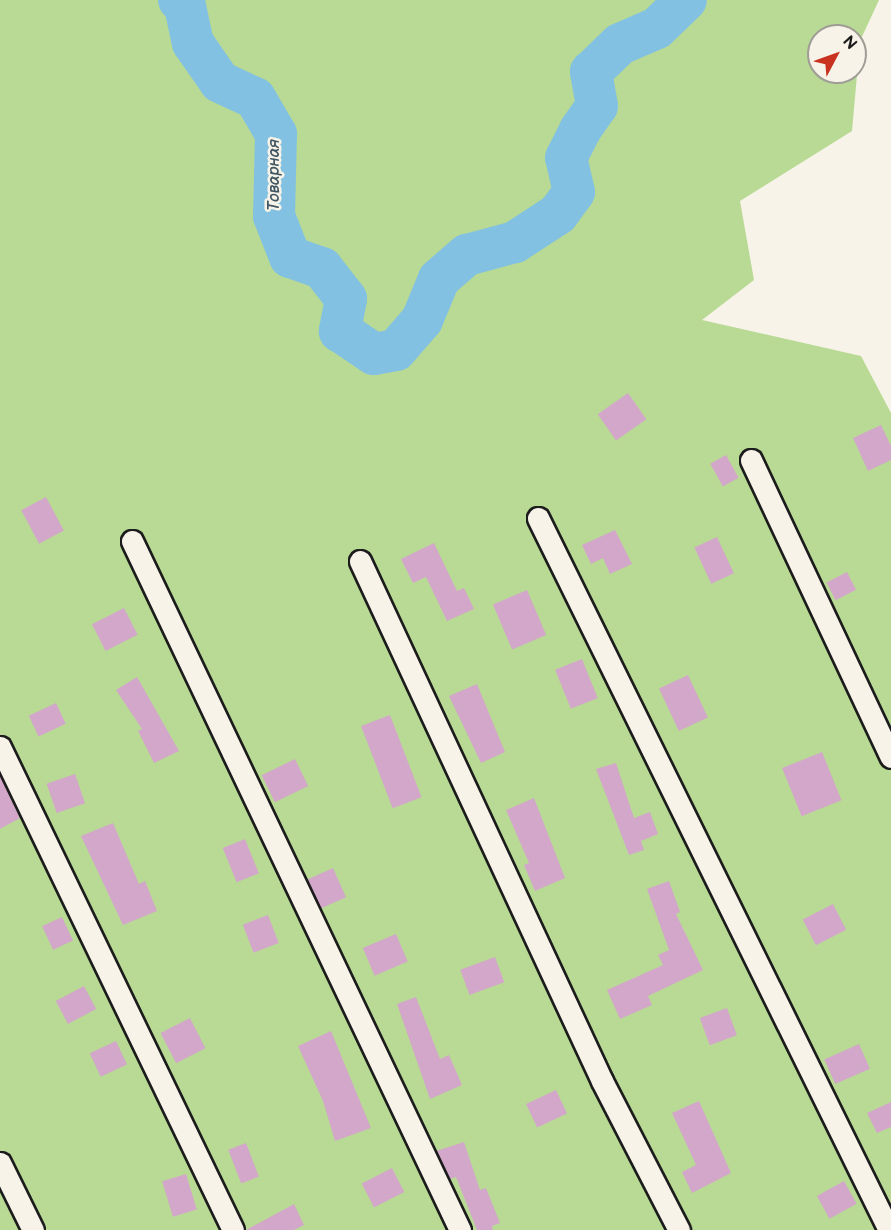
<!DOCTYPE html>
<meta charset="utf-8">
<style>
body{margin:0}
#map{position:relative;width:891px;height:1230px;overflow:hidden;background:#f7f3e8;font-family:"Balsamiq Sans",sans-serif}
div>[style]{position:absolute}
.green>*{inset:0;background:#b8da94}
.river>*{height:42px;margin:-21px;padding:0 21px;transform-origin:21px;border-radius:21px;background:#83c1e3}
.building>*{inset:0;background:#d3a7ca;transform-origin:0 0}
.roads{filter:drop-shadow(2px 0 #1c1c1c) drop-shadow(-2px 0 #1c1c1c) drop-shadow(0 2px #1c1c1c) drop-shadow(0 -2px #1c1c1c)}
.street>*{height:21px;margin:-10.5px;padding:0 10.5px;transform-origin:10.5px;border-radius:10.5px;background:#f7f3e8}
span{translate:-50% -50%;white-space:nowrap;text-align:center;line-height:1.15;-webkit-text-stroke:5px #f7f3e8;paint-order:stroke}
.water-label{font-size:16px;color:#405662;font-style:italic}
.north{position:absolute;left:807px;top:24px;width:60px;height:60px;box-sizing:border-box;background:#f7f3e8;border:2px solid #9f9d96;border-radius:50%;rotate:49deg;font-size:16px;font-weight:700;line-height:24px;text-align:center;color:#1c1c1c}
.north::after{content:'';display:block;margin:auto;width:21px;height:27px;background:#c8321e;clip-path:polygon(50% 0,100% 100%,50% 72%,0 100%)}
</style>
<div id="map">
<div class="green">
<i style="clip-path:polygon(evenodd,0 0,879px 0,860px 41px,852px 131px,740px 201px,754px 280px,702px 320px,861px 356px,891px 413px,891px 1230px,0 1230px,0 0,819px 36px,855px 36px,855px 72px,819px 72px,819px 36px)"></i>
</div>
<div class="river">
<i style="left:179px;top:0;width:8px;rotate:45deg"></i>
<i style="left:185px;top:6px;width:38px;rotate:78deg"></i>
<i style="left:193px;top:43px;width:47px;rotate:55.3deg"></i>
<i style="left:220px;top:82px;width:38px;rotate:25deg"></i>
<i style="left:255px;top:98px;width:42px;rotate:59.7deg"></i>
<i style="left:276px;top:134px;width:82px;rotate:91.4deg"></i>
<i style="left:274px;top:216px;width:44px;rotate:68.7deg"></i>
<i style="left:290px;top:257px;width:34px;rotate:19deg"></i>
<i style="left:322px;top:268px;width:39px;rotate:52deg"></i>
<i style="left:346px;top:299px;width:33px;rotate:101deg"></i>
<i style="left:340px;top:331px;width:41px;rotate:34.1deg"></i>
<i style="left:374px;top:354px;width:22px;rotate:-10deg"></i>
<i style="left:396px;top:350px;width:40px;rotate:-49deg"></i>
<i style="left:422px;top:320px;width:44px;rotate:-67.5deg"></i>
<i style="left:439px;top:279px;width:37px;rotate:-41deg"></i>
<i style="left:467px;top:255px;width:50px;rotate:-15.2deg"></i>
<i style="left:515px;top:242px;width:51px;rotate:-33.1deg"></i>
<i style="left:558px;top:214px;width:27px;rotate:-54deg"></i>
<i style="left:574px;top:192px;width:35px;rotate:-103deg"></i>
<i style="left:566px;top:158px;width:31px;rotate:-63deg"></i>
<i style="left:580px;top:130px;width:29px;rotate:-55deg"></i>
<i style="left:597px;top:106px;width:35px;rotate:-100deg"></i>
<i style="left:591px;top:72px;width:40px;rotate:-44deg"></i>
<i style="left:620px;top:44px;width:40px;rotate:-23.4deg"></i>
<i style="left:657px;top:28px;width:40px;rotate:-44deg"></i>
</div>
<div class="building">
<i style="left:628px;top:393px;width:32px;height:37px;rotate:55deg"></i>
<i style="clip-path:polygon(881px 425px,891px 446px,891px 460px,868px 471px,853px 438px)"></i>
<i style="left:726px;top:455px;width:26px;height:18px;rotate:61deg"></i>
<i style="left:46px;top:497px;width:38px;height:28px;rotate:62deg"></i>
<i style="clip-path:polygon(615px 530px,632px 564px,610px 574px,603px 558px,591px 564px,582px 545px)"></i>
<i style="left:717px;top:537px;width:40px;height:25px;rotate:65deg"></i>
<i style="clip-path:polygon(434px 543px,457px 591px,464px 588px,474px 609px,447px 621px,426px 577px,413px 583px,401px 559px)"></i>
<i style="left:847px;top:572px;width:20px;height:23px;rotate:63deg"></i>
<i style="left:527px;top:590px;width:49px;height:37px;rotate:67deg"></i>
<i style="left:124px;top:608px;width:30px;height:36px;rotate:63deg"></i>
<i style="left:582px;top:659px;width:42px;height:29px;rotate:68deg"></i>
<i style="left:688px;top:675px;width:47px;height:32px;rotate:65deg"></i>
<i style="clip-path:polygon(137px 677px,179px 751px,154px 763px,138px 731px,142px 729px,116px 690px)"></i>
<i style="clip-path:polygon(477px 684px,505px 752px,481px 763px,449px 696px)"></i>
<i style="left:56px;top:703px;width:23px;height:30px;rotate:65deg"></i>
<i style="left:390px;top:715px;width:88px;height:31px;rotate:69deg"></i>
<i style="left:822px;top:752px;width:52px;height:43px;rotate:68deg"></i>
<i style="left:295px;top:759px;width:30px;height:37px;rotate:64deg"></i>
<i style="clip-path:polygon(616px 763px,634px 818px,650px 812px,658px 834px,641px 841px,644px 850px,629px 855px,596px 769px)"></i>
<i style="left:75px;top:774px;width:31px;height:30px;rotate:71deg"></i>
<i style="clip-path:polygon(0 776px,20px 818px,0 829px)"></i>
<i style="clip-path:polygon(534px 798px,565px 878px,535px 891px,524px 865px,529px 863px,506px 810px)"></i>
<i style="clip-path:polygon(113px 823px,139px 884px,145px 881px,157px 911px,123px 925px,81px 836px)"></i>
<i style="left:245px;top:839px;width:37px;height:24px;rotate:68deg"></i>
<i style="left:333px;top:868px;width:32px;height:28px;rotate:66deg"></i>
<i style="clip-path:polygon(669px 881px,680px 912px,676px 914px,703px 970px,648px 996px,652px 1005px,620px 1019px,607px 990px,663px 965px,658px 955px,669px 950px,647px 889px)"></i>
<i style="left:833px;top:904px;width:29px;height:34px;rotate:63deg"></i>
<i style="left:268px;top:915px;width:30px;height:27px;rotate:69deg"></i>
<i style="left:62px;top:917px;width:26px;height:22px;rotate:65deg"></i>
<i style="left:396px;top:934px;width:30px;height:36px;rotate:67deg"></i>
<i style="left:495px;top:957px;width:27px;height:37px;rotate:70deg"></i>
<i style="left:84px;top:986px;width:26px;height:32px;rotate:62deg"></i>
<i style="clip-path:polygon(416px 997px,440px 1059px,449px 1055px,462px 1085px,430px 1099px,397px 1004px)"></i>
<i style="left:727px;top:1008px;width:29px;height:29px;rotate:70deg"></i>
<i style="left:190px;top:1018px;width:34px;height:33px;rotate:63deg"></i>
<i style="clip-path:polygon(331px 1031px,371px 1128px,335px 1141px,323px 1101px,298px 1046px)"></i>
<i style="left:116px;top:1041px;width:26px;height:29px;rotate:65deg"></i>
<i style="left:859px;top:1044px;width:27px;height:38px;rotate:66deg"></i>
<i style="left:556px;top:1090px;width:26px;height:33px;rotate:65deg"></i>
<i style="clip-path:polygon(699px 1101px,731px 1173px,692px 1193px,682px 1172px,696px 1165px,672px 1113px)"></i>
<i style="clip-path:polygon(891px 1102px,891px 1127px,877px 1133px,867px 1113px)"></i>
<i style="clip-path:polygon(464px 1142px,480px 1190px,486px 1188px,500px 1223px,492px 1226px,493px 1230px,477px 1230px,456px 1177px,450px 1179px,436px 1151px)"></i>
<i style="left:246px;top:1143px;width:36px;height:19px;rotate:69deg"></i>
<i style="left:392px;top:1168px;width:27px;height:34px;rotate:63deg"></i>
<i style="left:186px;top:1174px;width:37px;height:25px;rotate:73deg"></i>
<i style="left:844px;top:1181px;width:26px;height:31px;rotate:61deg"></i>
<i style="clip-path:polygon(294px 1204px,304px 1225px,294px 1230px,246px 1230px)"></i>
</div>
<div class="roads">
<div class="street">
<i style="left:751px;top:460px;width:328px;rotate:64.8deg"></i>
<i style="left:538px;top:518px;width:794px;rotate:63.76deg"></i>
<i style="left:132px;top:541px;width:763px;rotate:64.54deg"></i>
<i style="left:360px;top:561px;width:574px;rotate:65.04deg"></i>
<i style="left:602px;top:1081px;width:168px;rotate:62.7deg"></i>
<i style="left:0;top:747px;width:536px;rotate:64.25deg"></i>
<i style="left:0;top:1163px;width:75px;rotate:63.8deg"></i>
</div>
</div>
<div class="water-label">
<span style="left:275px;top:175px;rotate:-90deg">Товарная</span>
</div>
<div class="north">N</div>
</div>
